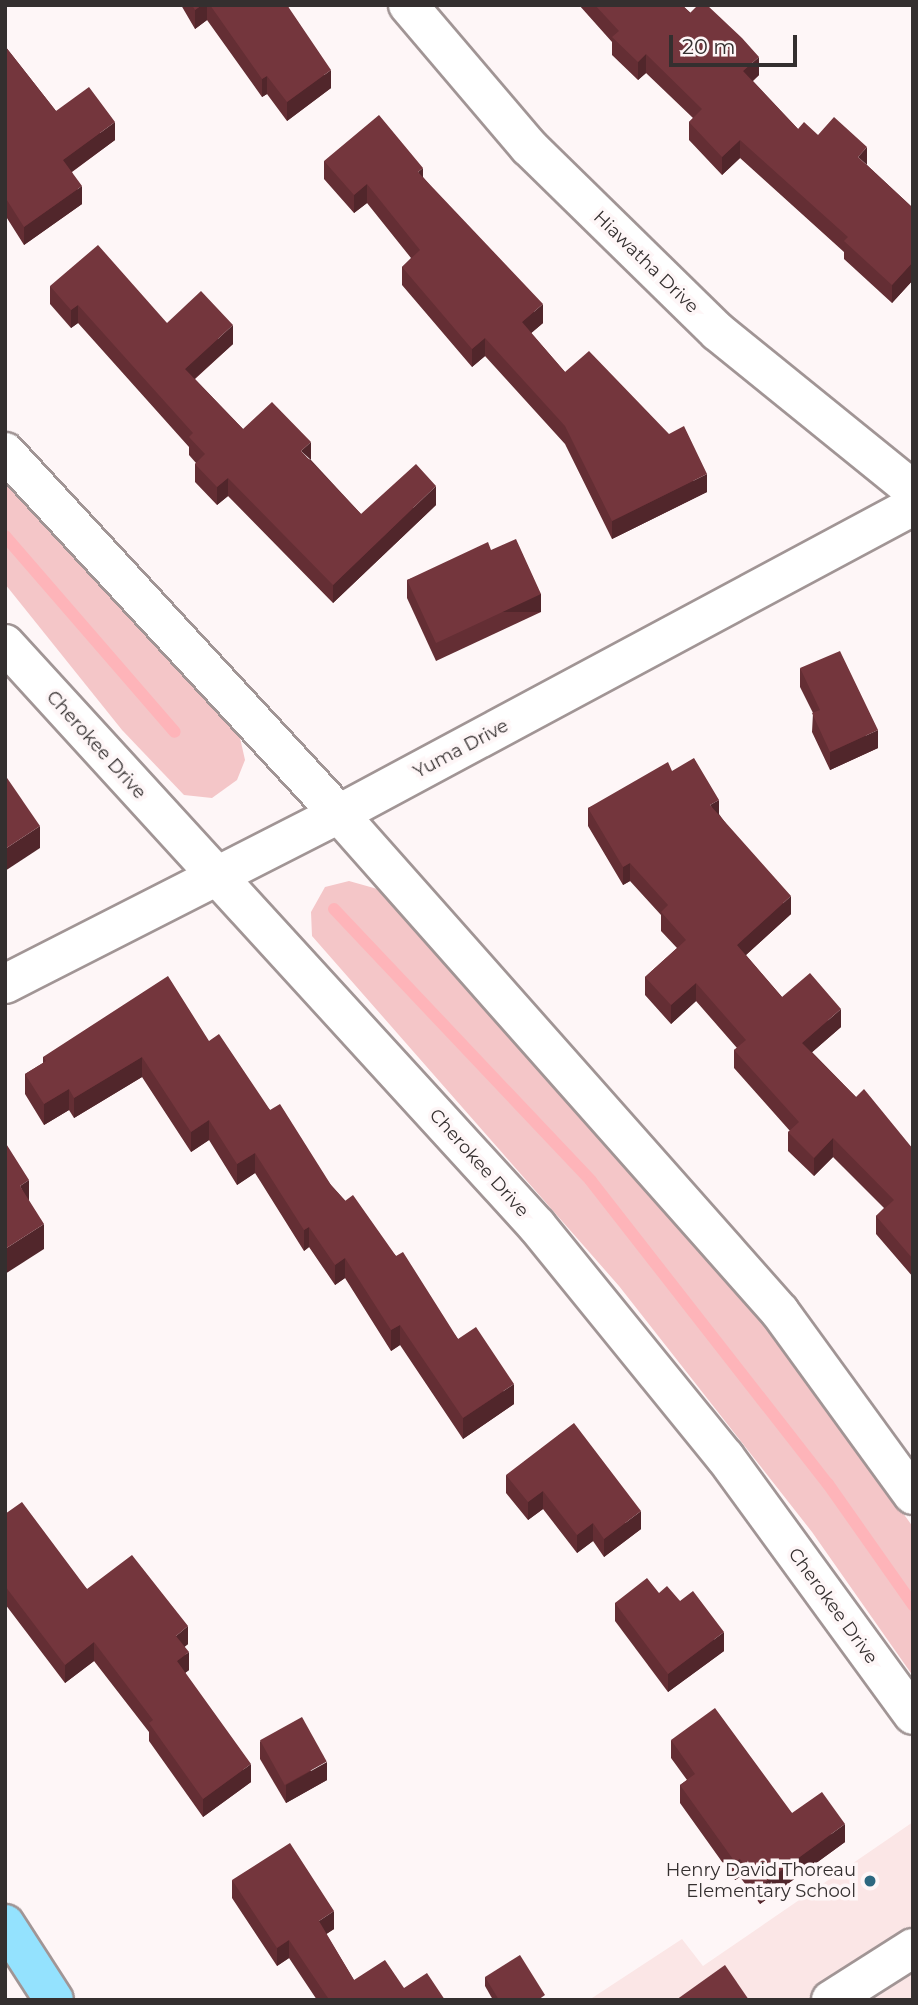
<!DOCTYPE html>
<style>
body{margin:0}
#map{position:relative;width:918px;height:2005px;overflow:hidden;background:#fef6f7;font-family:Montserrat,sans-serif}
div>[style]{position:absolute}
.built>*{inset:0;background:#fbe6e6}
.green>*{inset:0;background:#f4c6c8}
.stream>*{height:12px;margin:-6px;padding:0 6px;transform-origin:6px;border-radius:6px;background:#feb4b9}
.roads{filter:drop-shadow(2px 0 #a19595) drop-shadow(-2px 0 #a19595) drop-shadow(0 2px #a19595) drop-shadow(0 -2px #a19595)}
.minor>*{height:38px;margin:-19px;padding:0 19px;transform-origin:19px;border-radius:19px;background:#fff}
.major>*{height:38px;margin:-19px;padding:0 19px;transform-origin:19px;border-radius:19px;background:#94e2fe}
.wall>*{inset:0;background:#642e34}
.shaded-wall>*{inset:0;background:#51262b;transform-origin:0 0}
.building>*{inset:0;background:#74363d;transform-origin:0 0}
.dots>*{width:19px;height:19px;translate:-50% -50%;box-sizing:border-box;border:4px solid #fef6f7;border-radius:50%}
span{translate:-50% -50%;white-space:nowrap;text-align:center;line-height:1.15;-webkit-text-stroke:7px #fef6f7;paint-order:stroke}
.street-label{font-size:18px;color:#342f2f}
.poi-label{font-size:18px;color:#342f2f}
.right{translate:-100% -50%;text-align:right}
.frame{position:absolute;inset:0;border:7px solid #342f2f;pointer-events:none}
.scale{position:absolute;left:669px;top:35px;width:128px;height:32px;box-sizing:border-box;border:4px solid #342f2f;border-top:0;padding-left:9px;font-size:21px;line-height:24px;white-space:nowrap;color:#342f2f;-webkit-text-stroke:5px #fef6f7;paint-order:stroke}
</style>
<div id="map">
<div class="built">
<i style="clip-path:polygon(913px 1822px,913px 2000px,589px 2000px,682px 1939px,703px 1966px)"></i>
</div>
<div class="green">
<i style="clip-path:polygon(5px 469px,238px 729px,245px 760px,237px 780px,212px 798px,184px 795px,122px 730px,5px 584px)"></i>
<i style="clip-path:polygon(349px 881px,381px 890px,690px 1232px,786px 1350px,913px 1527px,913px 1676px,812px 1532px,619px 1286px,312px 936px,311px 912px,325px 887px)"></i>
</div>
<div class="stream">
<i style="left:5px;top:536px;width:259px;rotate:49.1deg"></i>
<i style="left:334px;top:909px;width:374px;rotate:46.6deg"></i>
<i style="left:591px;top:1181px;width:385px;rotate:52deg"></i>
<i style="left:828px;top:1484px;width:148px;rotate:54.9deg"></i>
</div>
<div class="roads">
<div class="minor">
<i style="left:408px;top:5px;width:187px;rotate:49.6deg"></i>
<i style="left:529px;top:147px;width:264px;rotate:44.4deg"></i>
<i style="left:718px;top:332px;width:251px;rotate:39deg"></i>
<i style="left:5px;top:452px;width:493px;rotate:47.3deg"></i>
<i style="left:339px;top:814px;width:665px;rotate:48.47deg"></i>
<i style="left:780px;top:1312px;width:226px;rotate:54deg"></i>
<i style="left:5px;top:644px;width:789px;rotate:47.57deg"></i>
<i style="left:537px;top:1226px;width:298px;rotate:50.9deg"></i>
<i style="left:725px;top:1457px;width:319px;rotate:53.9deg"></i>
<i style="left:5px;top:984px;width:375px;rotate:-27deg"></i>
<i style="left:339px;top:814px;width:651px;rotate:-28.22deg"></i>
<i style="left:831px;top:2000px;width:97px;rotate:-32.4deg"></i>
</div>
<div class="major">
<i style="left:5px;top:1924px;width:90px;rotate:57.2deg"></i>
</div>
</div>
<div class="wall">
<i style="clip-path:polygon(181px 5px,287px 5px,331px 88px,287px 121px,267px 94px,262px 97px,207px 20px,195px 29px)"></i>
<i style="clip-path:polygon(579px 5px,682px 5px,759px 75px,753px 81px,798px 129px,818px 135px,867px 165px,913px 208px,913px 280px,892px 303px,844px 259px,844px 252px,740px 158px,722px 175px,689px 140px,689px 122px,693px 118px,646px 73px,638px 80px,612px 55px,612px 42px)"></i>
<i style="clip-path:polygon(5px 46px,56px 111px,115px 140px,72px 172px,82px 204px,24px 245px,5px 215px)"></i>
<i style="clip-path:polygon(324px 161px,423px 177px,543px 323px,531px 333px,565px 372px,707px 492px,612px 539px,565px 444px,485px 356px,472px 367px,402px 285px,402px 267px,411px 258px,367px 203px,354px 213px,324px 179px)"></i>
<i style="clip-path:polygon(50px 286px,233px 344px,195px 379px,243px 429px,311px 460px,361px 514px,436px 505px,333px 603px,228px 496px,217px 505px,195px 482px,195px 464px,196px 463px,189px 455px,189px 447px,78px 323px,71px 328px,50px 304px)"></i>
<i style="clip-path:polygon(491px 550px,541px 612px,436px 661px,407px 598px,407px 580px)"></i>
<i style="clip-path:polygon(800px 668px,878px 748px,830px 770px,812px 732px,813px 713px,800px 687px)"></i>
<i style="clip-path:polygon(672px 771px,719px 814px,791px 914px,746px 955px,782px 997px,841px 1027px,812px 1052px,856px 1097px,913px 1149px,913px 1277px,876px 1234px,876px 1216px,884px 1208px,833px 1157px,814px 1176px,788px 1151px,788px 1132px,790px 1131px,734px 1068px,734px 1050px,737px 1048px,696px 1001px,671px 1024px,645px 995px,645px 977px,677px 948px,661px 931px,661px 915px,630px 881px,623px 885px,588px 826px,588px 808px)"></i>
<i style="clip-path:polygon(209px 1041px,270px 1110px,331px 1185px,396px 1256px,458px 1339px,514px 1404px,463px 1439px,400px 1345px,391px 1351px,345px 1278px,335px 1285px,309px 1247px,304px 1251px,255px 1173px,237px 1185px,209px 1140px,191px 1152px,142px 1077px,74px 1118px,69px 1110px,44px 1125px,25px 1094px,25px 1074px,43px 1063px,43px 1057px)"></i>
<i style="clip-path:polygon(506px 1475px,641px 1529px,604px 1557px,593px 1541px,577px 1553px,543px 1509px,528px 1520px,506px 1493px)"></i>
<i style="clip-path:polygon(5px 1514px,87px 1589px,188px 1644px,184px 1647px,189px 1670px,185px 1673px,251px 1782px,203px 1817px,149px 1741px,149px 1732px,94px 1661px,65px 1683px,5px 1604px)"></i>
<i style="clip-path:polygon(659px 1593px,680px 1601px,724px 1651px,668px 1692px,615px 1621px,615px 1603px)"></i>
<i style="clip-path:polygon(671px 1740px,792px 1813px,845px 1842px,760px 1904px,740px 1877px,735px 1880px,680px 1803px,680px 1785px,687px 1780px,671px 1758px)"></i>
<i style="clip-path:polygon(260px 1741px,327px 1780px,286px 1803px,260px 1759px)"></i>
<i style="clip-path:polygon(232px 1880px,334px 1929px,326px 1934px,354px 1980px,404px 1988px,445px 2000px,317px 2000px,289px 1958px,277px 1966px,232px 1898px)"></i>
<i style="clip-path:polygon(485px 1977px,545px 2000px,493px 2000px,485px 1986px)"></i>
</div>
<div class="shaded-wall">
<i style="clip-path:polygon(202px 5px,207px 5px,207px 20px,195px 29px,195px 10px)"></i>
<i style="clip-path:polygon(646px 54px,646px 73px,638px 80px,638px 62px)"></i>
<i style="clip-path:polygon(759px 57px,759px 75px,743px 89px,743px 71px)"></i>
<i style="clip-path:polygon(331px 70px,331px 88px,287px 121px,287px 102px)"></i>
<i style="clip-path:polygon(267px 76px,267px 94px,262px 97px,262px 79px)"></i>
<i style="clip-path:polygon(115px 122px,115px 140px,63px 178px,63px 160px)"></i>
<i style="clip-path:polygon(740px 140px,740px 158px,722px 175px,722px 157px)"></i>
<i style="clip-path:polygon(867px 147px,867px 165px,858px 157px)"></i>
<i style="clip-path:polygon(423px 168px,423px 186px,418px 172px)"></i>
<i style="clip-path:polygon(367px 184px,367px 203px,354px 213px,354px 195px)"></i>
<i style="clip-path:polygon(82px 186px,82px 204px,24px 245px,24px 227px)"></i>
<i style="clip-path:polygon(913px 262px,913px 280px,892px 303px,892px 285px)"></i>
<i style="clip-path:polygon(543px 304px,543px 323px,522px 341px,522px 322px)"></i>
<i style="clip-path:polygon(78px 305px,78px 323px,71px 328px,71px 310px)"></i>
<i style="clip-path:polygon(233px 325px,233px 344px,185px 387px,185px 369px)"></i>
<i style="clip-path:polygon(485px 338px,485px 356px,472px 367px,472px 349px)"></i>
<i style="clip-path:polygon(311px 442px,311px 460px,301px 451px)"></i>
<i style="clip-path:polygon(707px 474px,707px 492px,612px 539px,612px 521px)"></i>
<i style="clip-path:polygon(228px 478px,228px 496px,217px 505px,217px 487px)"></i>
<i style="clip-path:polygon(436px 486px,436px 505px,333px 603px,333px 585px)"></i>
<i style="left:541px;top:594px;width:18px;height:116px;rotate:90deg"></i>
<i style="clip-path:polygon(878px 730px,878px 748px,830px 770px,830px 752px)"></i>
<i style="clip-path:polygon(719px 800px,719px 818px,710px 805px)"></i>
<i style="clip-path:polygon(40px 826px,40px 848px,5px 871px,5px 849px)"></i>
<i style="clip-path:polygon(630px 863px,630px 881px,623px 885px,623px 867px)"></i>
<i style="clip-path:polygon(791px 896px,791px 914px,737px 963px,737px 945px)"></i>
<i style="clip-path:polygon(696px 983px,696px 1001px,671px 1024px,671px 1005px)"></i>
<i style="clip-path:polygon(841px 1009px,841px 1027px,802px 1061px,802px 1043px)"></i>
<i style="clip-path:polygon(142px 1057px,142px 1077px,74px 1118px,74px 1098px)"></i>
<i style="clip-path:polygon(69px 1089px,69px 1110px,44px 1125px,44px 1104px)"></i>
<i style="clip-path:polygon(209px 1120px,209px 1140px,191px 1152px,191px 1132px)"></i>
<i style="clip-path:polygon(833px 1138px,833px 1157px,814px 1176px,814px 1158px)"></i>
<i style="clip-path:polygon(255px 1153px,255px 1173px,237px 1185px,237px 1164px)"></i>
<i style="clip-path:polygon(29px 1180px,29px 1205px,20px 1186px)"></i>
<i style="clip-path:polygon(44px 1224px,44px 1249px,5px 1274px,5px 1249px)"></i>
<i style="clip-path:polygon(309px 1227px,309px 1247px,304px 1251px,304px 1230px)"></i>
<i style="clip-path:polygon(345px 1258px,345px 1278px,335px 1285px,335px 1265px)"></i>
<i style="clip-path:polygon(400px 1325px,400px 1345px,391px 1351px,391px 1330px)"></i>
<i style="clip-path:polygon(514px 1384px,514px 1404px,463px 1439px,463px 1418px)"></i>
<i style="clip-path:polygon(543px 1491px,543px 1509px,528px 1520px,528px 1502px)"></i>
<i style="clip-path:polygon(641px 1511px,641px 1529px,604px 1557px,604px 1539px)"></i>
<i style="clip-path:polygon(593px 1523px,593px 1541px,577px 1553px,577px 1535px)"></i>
<i style="clip-path:polygon(188px 1626px,188px 1644px,176px 1654px,176px 1636px)"></i>
<i style="clip-path:polygon(724px 1632px,724px 1651px,668px 1692px,668px 1674px)"></i>
<i style="clip-path:polygon(94px 1642px,94px 1661px,65px 1683px,65px 1665px)"></i>
<i style="clip-path:polygon(189px 1652px,189px 1670px,177px 1679px,177px 1661px)"></i>
<i style="clip-path:polygon(327px 1762px,327px 1780px,286px 1803px,286px 1785px)"></i>
<i style="clip-path:polygon(251px 1764px,251px 1782px,203px 1817px,203px 1799px)"></i>
<i style="clip-path:polygon(845px 1824px,845px 1842px,760px 1904px,760px 1886px)"></i>
<i style="clip-path:polygon(740px 1859px,740px 1877px,735px 1880px,735px 1862px)"></i>
<i style="clip-path:polygon(334px 1911px,334px 1929px,319px 1939px,319px 1921px)"></i>
<i style="clip-path:polygon(289px 1940px,289px 1958px,277px 1966px,277px 1948px)"></i>
</div>
<div class="building">
<i style="clip-path:polygon(192px 5px,202px 5px,195px 10px)"></i>
<i style="clip-path:polygon(210px 5px,287px 5px,331px 70px,287px 102px,267px 76px,262px 79px)"></i>
<i style="clip-path:polygon(595px 5px,682px 5px,690px 13px,698px 5px,707px 5px,742px 38px,759px 57px,743px 71px,798px 129px,804px 122px,818px 135px,834px 117px,867px 147px,858px 157px,913px 208px,913px 262px,892px 285px,844px 241px,848px 237px,740px 140px,722px 157px,689px 122px,702px 109px,646px 54px,638px 62px,612px 37px,619px 31px)"></i>
<i style="clip-path:polygon(5px 46px,56px 111px,89px 87px,115px 122px,63px 160px,82px 186px,24px 227px,5px 197px)"></i>
<i style="clip-path:polygon(379px 115px,423px 168px,418px 172px,543px 304px,522px 322px,565px 372px,589px 351px,669px 434px,684px 426px,707px 474px,612px 521px,565px 426px,485px 338px,472px 349px,402px 267px,420px 250px,367px 184px,354px 195px,324px 161px)"></i>
<i style="clip-path:polygon(98px 245px,167px 323px,201px 291px,233px 325px,185px 369px,243px 429px,272px 402px,311px 442px,301px 451px,361px 514px,416px 464px,436px 486px,333px 585px,228px 478px,217px 487px,195px 464px,205px 454px,189px 437px,193px 433px,78px 305px,71px 310px,50px 286px)"></i>
<i style="clip-path:polygon(516px 539px,541px 594px,436px 643px,407px 580px,488px 542px,491px 550px)"></i>
<i style="clip-path:polygon(840px 651px,878px 730px,830px 752px,812px 713px,820px 710px,800px 668px)"></i>
<i style="clip-path:polygon(694px 758px,719px 800px,710px 805px,791px 896px,737px 945px,782px 997px,810px 973px,841px 1009px,802px 1043px,856px 1097px,864px 1089px,913px 1149px,913px 1259px,876px 1216px,894px 1200px,833px 1138px,814px 1158px,788px 1132px,799px 1122px,734px 1050px,746px 1040px,696px 983px,671px 1005px,645px 977px,686px 940px,661px 912px,668px 905px,630px 863px,623px 867px,588px 808px,668px 762px,672px 771px)"></i>
<i style="clip-path:polygon(5px 775px,40px 826px,5px 849px)"></i>
<i style="clip-path:polygon(168px 976px,209px 1041px,219px 1034px,270px 1110px,280px 1104px,331px 1185px,345px 1201px,353px 1195px,396px 1256px,403px 1252px,458px 1339px,476px 1327px,514px 1384px,463px 1418px,400px 1325px,391px 1330px,345px 1258px,335px 1265px,309px 1227px,304px 1230px,255px 1153px,237px 1164px,209px 1120px,191px 1132px,142px 1057px,74px 1098px,69px 1089px,44px 1104px,25px 1074px,46px 1061px,43px 1057px)"></i>
<i style="clip-path:polygon(5px 1142px,29px 1180px,20px 1186px,44px 1224px,5px 1249px)"></i>
<i style="clip-path:polygon(574px 1423px,641px 1511px,604px 1539px,593px 1523px,577px 1535px,543px 1491px,528px 1502px,506px 1475px)"></i>
<i style="clip-path:polygon(22px 1502px,87px 1589px,132px 1555px,188px 1626px,176px 1636px,189px 1652px,177px 1661px,251px 1764px,203px 1799px,149px 1723px,153px 1720px,94px 1642px,65px 1665px,5px 1586px,5px 1514px)"></i>
<i style="clip-path:polygon(647px 1578px,659px 1593px,667px 1586px,680px 1601px,693px 1591px,724px 1632px,668px 1674px,615px 1603px)"></i>
<i style="clip-path:polygon(715px 1708px,792px 1813px,822px 1792px,845px 1824px,760px 1886px,740px 1859px,735px 1862px,680px 1785px,695px 1774px,671px 1740px)"></i>
<i style="left:302px;top:1717px;width:51px;height:48px;rotate:61deg"></i>
<i style="clip-path:polygon(290px 1843px,334px 1911px,319px 1921px,354px 1980px,385px 1960px,404px 1988px,427px 1973px,445px 2000px,325px 2000px,328px 1998px,289px 1940px,277px 1948px,232px 1880px)"></i>
<i style="clip-path:polygon(520px 1955px,545px 1995px,538px 2000px,499px 2000px,485px 1977px)"></i>
<i style="clip-path:polygon(725px 1965px,749px 2000px,676px 2000px)"></i>
</div>
<div class="dots">
<i style="left:870px;top:1881px;background:#2c6880"></i>
</div>
<div class="street-label">
<span style="left:646px;top:262px;rotate:44deg">Hiawatha Drive</span>
<span style="left:96px;top:745px;rotate:48deg">Cherokee Drive</span>
<span style="left:461px;top:749px;rotate:-28deg">Yuma Drive</span>
<span style="left:479px;top:1163px;rotate:48deg">Cherokee Drive</span>
<span style="left:833px;top:1606px;rotate:54deg">Cherokee Drive</span>
</div>
<div class="poi-label">
<span class="right" style="left:856px;top:1881px">Henry David Thoreau<br>Elementary School</span>
</div>
<div class="frame"></div>
<div class="scale">20 m</div>
</div>
